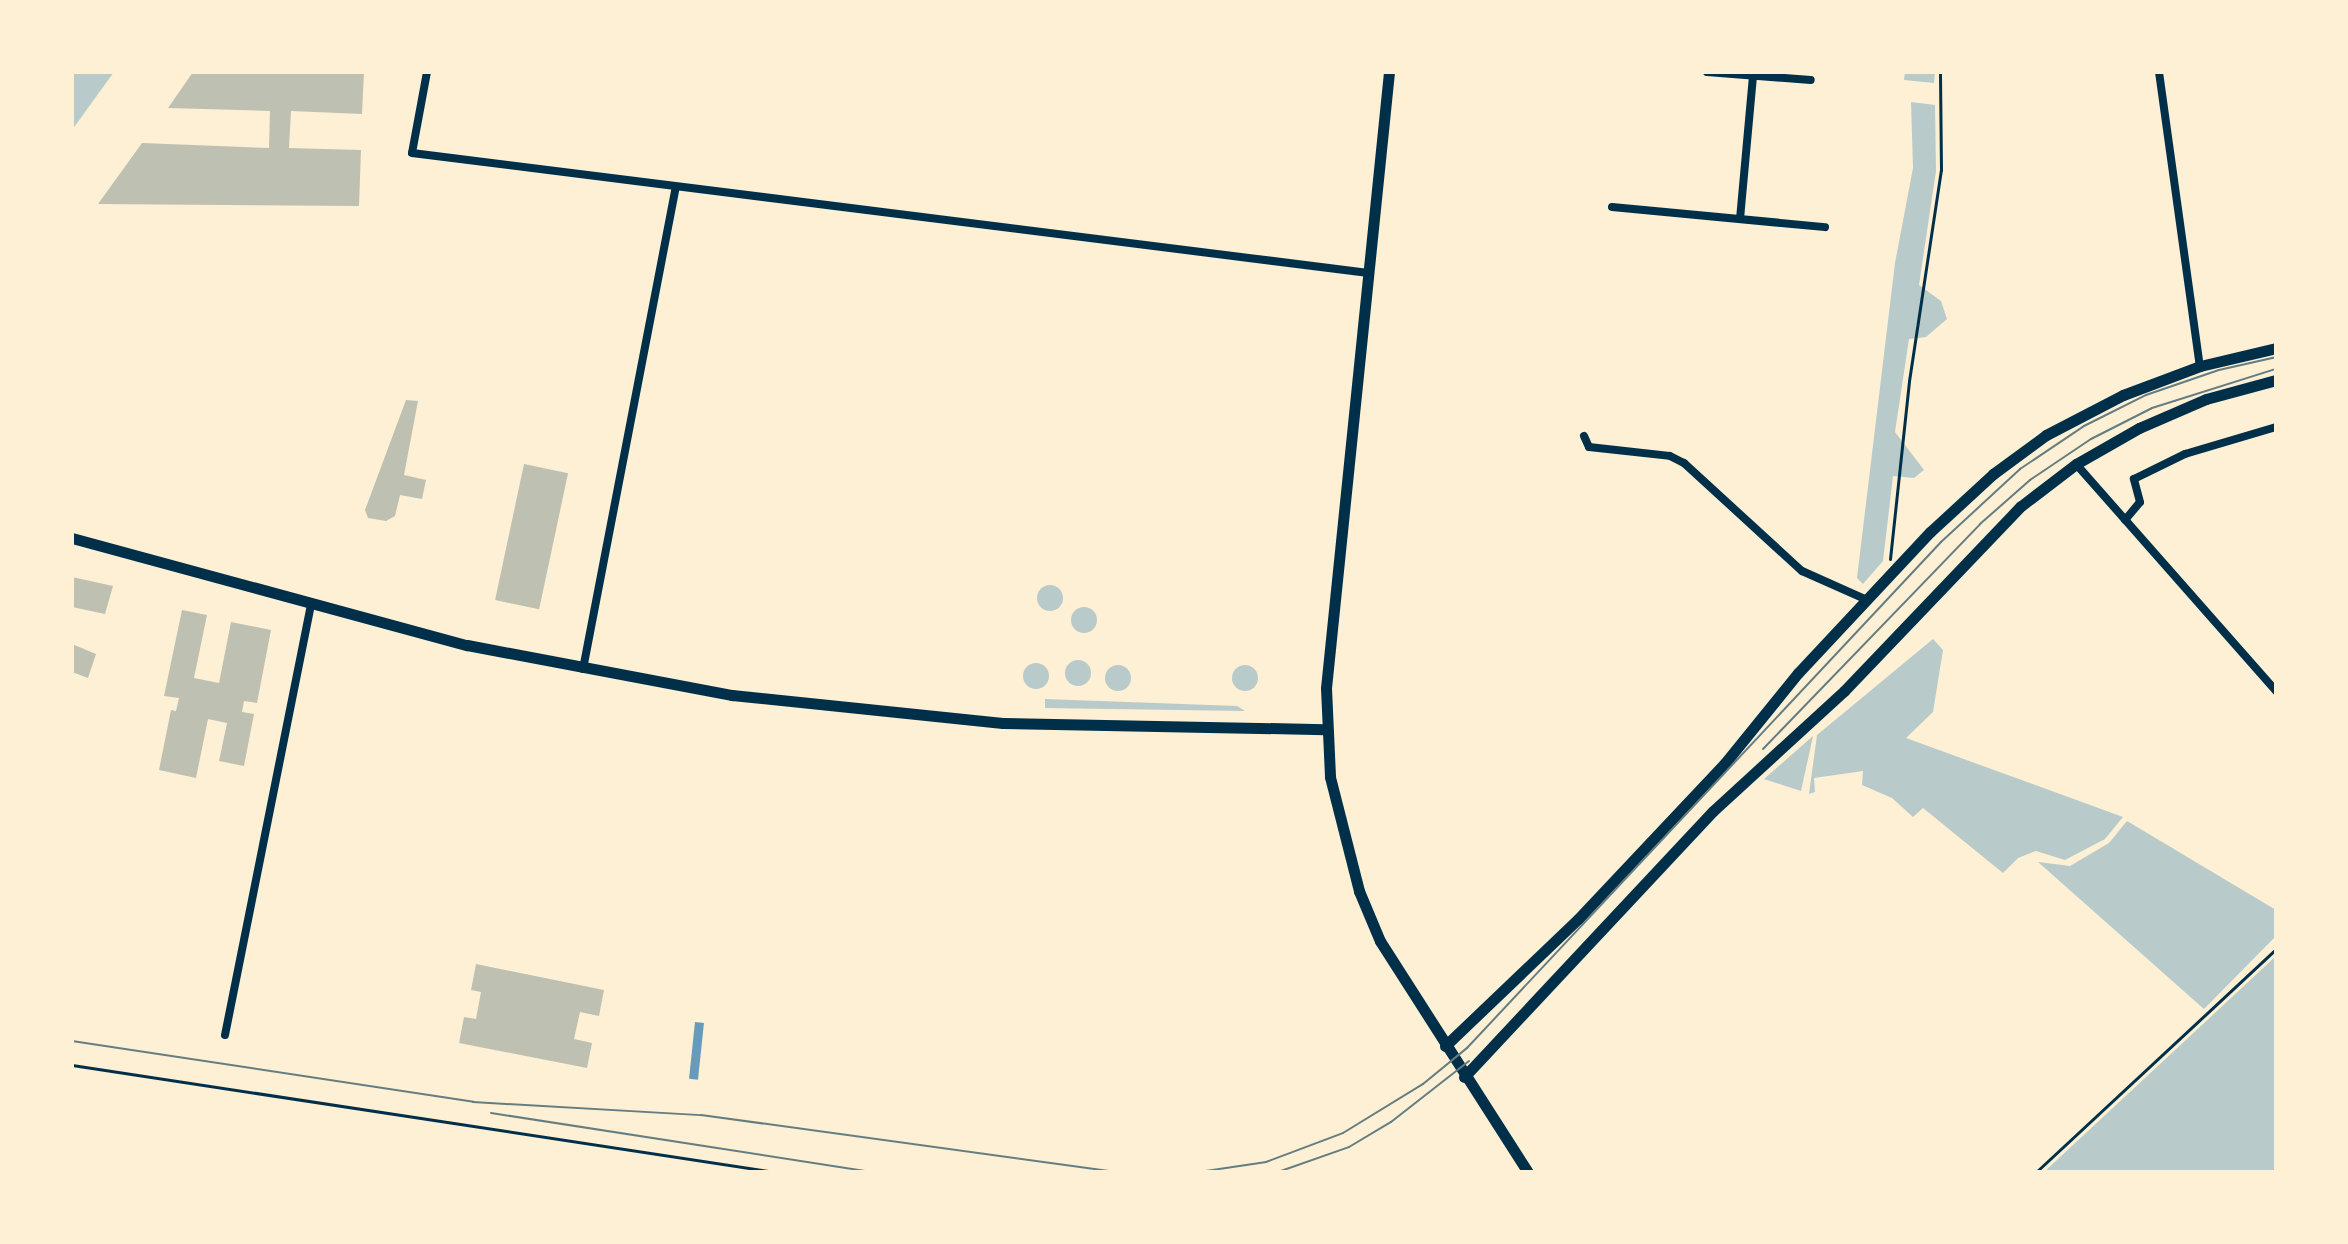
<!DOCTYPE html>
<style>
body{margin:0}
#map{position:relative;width:2348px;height:1244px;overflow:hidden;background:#fdf0d5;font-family:"Source Sans 3",sans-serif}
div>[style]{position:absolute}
.green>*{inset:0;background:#b9caca}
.round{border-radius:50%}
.water>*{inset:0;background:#669bbc;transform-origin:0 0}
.building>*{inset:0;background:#bec0b2;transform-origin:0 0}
.path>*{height:3px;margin:-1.5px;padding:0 1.5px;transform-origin:1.5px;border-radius:1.5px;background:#003049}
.minor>*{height:8px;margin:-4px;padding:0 4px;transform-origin:4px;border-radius:4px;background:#003049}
.tertiary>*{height:11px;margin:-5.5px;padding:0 5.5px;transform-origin:5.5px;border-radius:5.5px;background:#003049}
.tram>*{height:2px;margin:-1px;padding:0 1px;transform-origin:1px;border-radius:1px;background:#657d81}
span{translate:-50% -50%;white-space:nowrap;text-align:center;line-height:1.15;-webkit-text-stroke:6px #fdf0d5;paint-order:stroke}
.frame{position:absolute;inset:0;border:74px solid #fdf0d5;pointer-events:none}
</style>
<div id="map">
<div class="green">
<i style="clip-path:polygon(72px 72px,114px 72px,72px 130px)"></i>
<i style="clip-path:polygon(1905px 72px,1935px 72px,1934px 83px,1904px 80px)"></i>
<i style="clip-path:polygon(1911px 102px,1935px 105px,1936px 171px,1919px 285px,1941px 301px,1947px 319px,1926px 337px,1909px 339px,1895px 432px,1924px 470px,1914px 478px,1893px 476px,1883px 561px,1863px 584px,1857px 578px,1895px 263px,1913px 168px)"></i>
<i class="round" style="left:1037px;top:585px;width:26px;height:26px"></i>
<i class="round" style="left:1071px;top:607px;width:26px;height:26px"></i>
<i style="clip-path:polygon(1933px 639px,1943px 650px,1933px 712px,1906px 738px,2123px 817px,2105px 839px,2065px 860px,2036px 851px,2018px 858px,2003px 873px,1923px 808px,1913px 817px,1892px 798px,1862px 785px,1863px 771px,1814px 778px,1815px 792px,1809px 794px,1817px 735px)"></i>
<i class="round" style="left:1065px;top:660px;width:26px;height:26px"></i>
<i class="round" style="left:1023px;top:663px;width:26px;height:26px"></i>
<i class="round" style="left:1232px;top:665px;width:26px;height:26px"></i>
<i class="round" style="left:1105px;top:665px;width:26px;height:26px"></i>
<i style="clip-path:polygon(1045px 699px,1237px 706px,1245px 711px,1045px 708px)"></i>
<i style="clip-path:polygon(1813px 736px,1801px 791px,1764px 779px)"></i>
<i style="clip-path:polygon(2127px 821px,2276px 910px,2276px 936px,2204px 1009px,2038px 862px,2070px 866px,2109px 843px)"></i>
<i style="clip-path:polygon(2276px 956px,2276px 1172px,2044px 1172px,2217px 1011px)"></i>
</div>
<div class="water">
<i style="left:695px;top:1022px;width:9px;height:57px;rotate:6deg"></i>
</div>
<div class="building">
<i style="clip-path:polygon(193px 72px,364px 72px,362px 114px,291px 111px,289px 148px,361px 150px,359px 206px,98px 204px,142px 143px,269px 148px,270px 111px,168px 108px)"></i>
<i style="clip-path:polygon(406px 400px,418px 401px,404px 475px,426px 480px,422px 499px,400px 495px,395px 516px,386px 521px,368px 518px,365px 510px)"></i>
<i style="left:524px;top:464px;width:45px;height:139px;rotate:12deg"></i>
<i style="clip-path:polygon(72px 577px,113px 586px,105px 614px,72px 607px)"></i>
<i style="clip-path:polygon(182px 610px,207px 615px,194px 678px,219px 683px,231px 622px,271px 630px,257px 703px,244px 701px,242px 712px,254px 714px,244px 766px,219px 761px,227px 723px,208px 719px,196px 778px,159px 770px,171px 710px,176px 711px,179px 698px,164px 696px)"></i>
<i style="clip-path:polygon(72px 644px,96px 654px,88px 678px,72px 672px)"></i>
<i style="clip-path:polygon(476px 964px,604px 990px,599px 1016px,580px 1012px,574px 1039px,592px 1043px,587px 1068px,459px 1043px,464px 1017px,476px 1019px,481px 992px,471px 990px)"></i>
</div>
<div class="path">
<i style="left:1890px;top:559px;width:179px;rotate:-83.9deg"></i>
<i style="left:1909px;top:381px;width:213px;rotate:-81.4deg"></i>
<i style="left:1941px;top:170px;width:98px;rotate:-90.6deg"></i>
<i style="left:72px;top:1065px;width:711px;rotate:8.65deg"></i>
<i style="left:2036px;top:1172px;width:328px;rotate:-42.9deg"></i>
</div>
<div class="minor">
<i style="left:427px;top:72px;width:82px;rotate:100.5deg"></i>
<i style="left:412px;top:153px;width:964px;rotate:7.15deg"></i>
<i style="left:1707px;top:72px;width:104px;rotate:4.4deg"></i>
<i style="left:2159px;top:72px;width:297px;rotate:82.1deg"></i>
<i style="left:1612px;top:207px;width:214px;rotate:5.4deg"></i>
<i style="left:1740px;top:219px;width:144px;rotate:-84.8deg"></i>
<i style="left:1584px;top:436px;width:12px;rotate:66deg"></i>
<i style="left:1589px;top:447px;width:81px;rotate:6.3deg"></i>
<i style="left:1670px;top:456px;width:16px;rotate:27deg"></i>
<i style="left:1684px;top:463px;width:160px;rotate:42.5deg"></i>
<i style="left:1802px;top:571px;width:71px;rotate:24deg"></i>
<i style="left:2076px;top:464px;width:303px;rotate:48.6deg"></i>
<i style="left:2125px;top:520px;width:23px;rotate:-50deg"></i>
<i style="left:2140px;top:502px;width:24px;rotate:-105deg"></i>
<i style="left:2134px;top:479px;width:57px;rotate:-26.1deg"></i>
<i style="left:2185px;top:454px;width:95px;rotate:-16.5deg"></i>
<i style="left:583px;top:669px;width:490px;rotate:-79.1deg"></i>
<i style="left:225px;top:1035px;width:438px;rotate:-78.7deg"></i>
</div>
<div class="tertiary">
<i style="left:1389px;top:72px;width:619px;rotate:95.84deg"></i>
<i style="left:1326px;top:688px;width:89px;rotate:87.4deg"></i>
<i style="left:1330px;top:777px;width:118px;rotate:75.7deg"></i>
<i style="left:1359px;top:891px;width:54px;rotate:67.2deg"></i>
<i style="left:1380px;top:941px;width:274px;rotate:57.4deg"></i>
<i style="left:72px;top:538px;width:409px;rotate:15.2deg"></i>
<i style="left:467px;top:645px;width:270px;rotate:10.7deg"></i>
<i style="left:732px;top:695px;width:272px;rotate:5.9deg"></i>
<i style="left:1003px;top:723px;width:322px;rotate:1.1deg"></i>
<i style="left:1445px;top:1046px;width:184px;rotate:-43.7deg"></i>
<i style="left:1578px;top:919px;width:214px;rotate:-46.7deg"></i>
<i style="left:1725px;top:763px;width:116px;rotate:-51deg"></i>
<i style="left:1798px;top:673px;width:193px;rotate:-46.9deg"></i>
<i style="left:1930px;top:532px;width:86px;rotate:-42.6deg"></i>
<i style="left:1993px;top:474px;width:66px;rotate:-36.3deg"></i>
<i style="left:2046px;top:435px;width:87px;rotate:-27.5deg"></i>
<i style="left:2123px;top:395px;width:82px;rotate:-20.6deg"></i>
<i style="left:2200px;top:366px;width:78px;rotate:-13.3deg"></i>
<i style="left:1464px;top:1077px;width:364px;rotate:-46.9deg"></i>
<i style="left:1713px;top:811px;width:178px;rotate:-42.5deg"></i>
<i style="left:1844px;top:691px;width:256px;rotate:-46.3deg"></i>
<i style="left:2021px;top:506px;width:69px;rotate:-37.4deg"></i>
<i style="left:2076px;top:464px;width:73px;rotate:-29.7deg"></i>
<i style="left:2139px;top:428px;width:73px;rotate:-23.4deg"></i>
<i style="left:2206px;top:399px;width:73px;rotate:-15.2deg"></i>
</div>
<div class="tram">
<i style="left:1763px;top:749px;width:313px;rotate:-46deg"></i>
<i style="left:1980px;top:524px;width:67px;rotate:-41.3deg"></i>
<i style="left:2030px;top:480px;width:73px;rotate:-33.9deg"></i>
<i style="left:2091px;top:439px;width:68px;rotate:-26.9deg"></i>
<i style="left:2152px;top:408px;width:130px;rotate:-17.5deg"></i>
<i style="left:72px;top:1041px;width:406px;rotate:8.6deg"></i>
<i style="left:473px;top:1102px;width:228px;rotate:3.3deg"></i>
<i style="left:701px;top:1115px;width:421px;rotate:7.8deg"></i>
<i style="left:491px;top:1113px;width:385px;rotate:8.8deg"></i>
<i style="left:1199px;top:1172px;width:68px;rotate:-8.5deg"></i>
<i style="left:1266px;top:1162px;width:82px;rotate:-20.6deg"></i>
<i style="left:1343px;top:1133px;width:94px;rotate:-31.5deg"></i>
<i style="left:1423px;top:1084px;width:57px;rotate:-39.3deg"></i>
<i style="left:1467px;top:1048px;width:693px;rotate:-46.87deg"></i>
<i style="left:1941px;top:542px;width:108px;rotate:-42.7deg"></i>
<i style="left:2020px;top:469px;width:77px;rotate:-33.9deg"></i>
<i style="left:2084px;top:426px;width:69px;rotate:-26.6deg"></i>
<i style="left:2146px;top:395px;width:77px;rotate:-18.9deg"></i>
<i style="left:2219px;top:370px;width:58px;rotate:-12.8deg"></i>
<i style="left:1278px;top:1172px;width:75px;rotate:-19.4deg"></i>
<i style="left:1349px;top:1147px;width:49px;rotate:-30.8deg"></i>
<i style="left:1391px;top:1122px;width:99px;rotate:-38deg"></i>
</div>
<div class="frame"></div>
</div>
